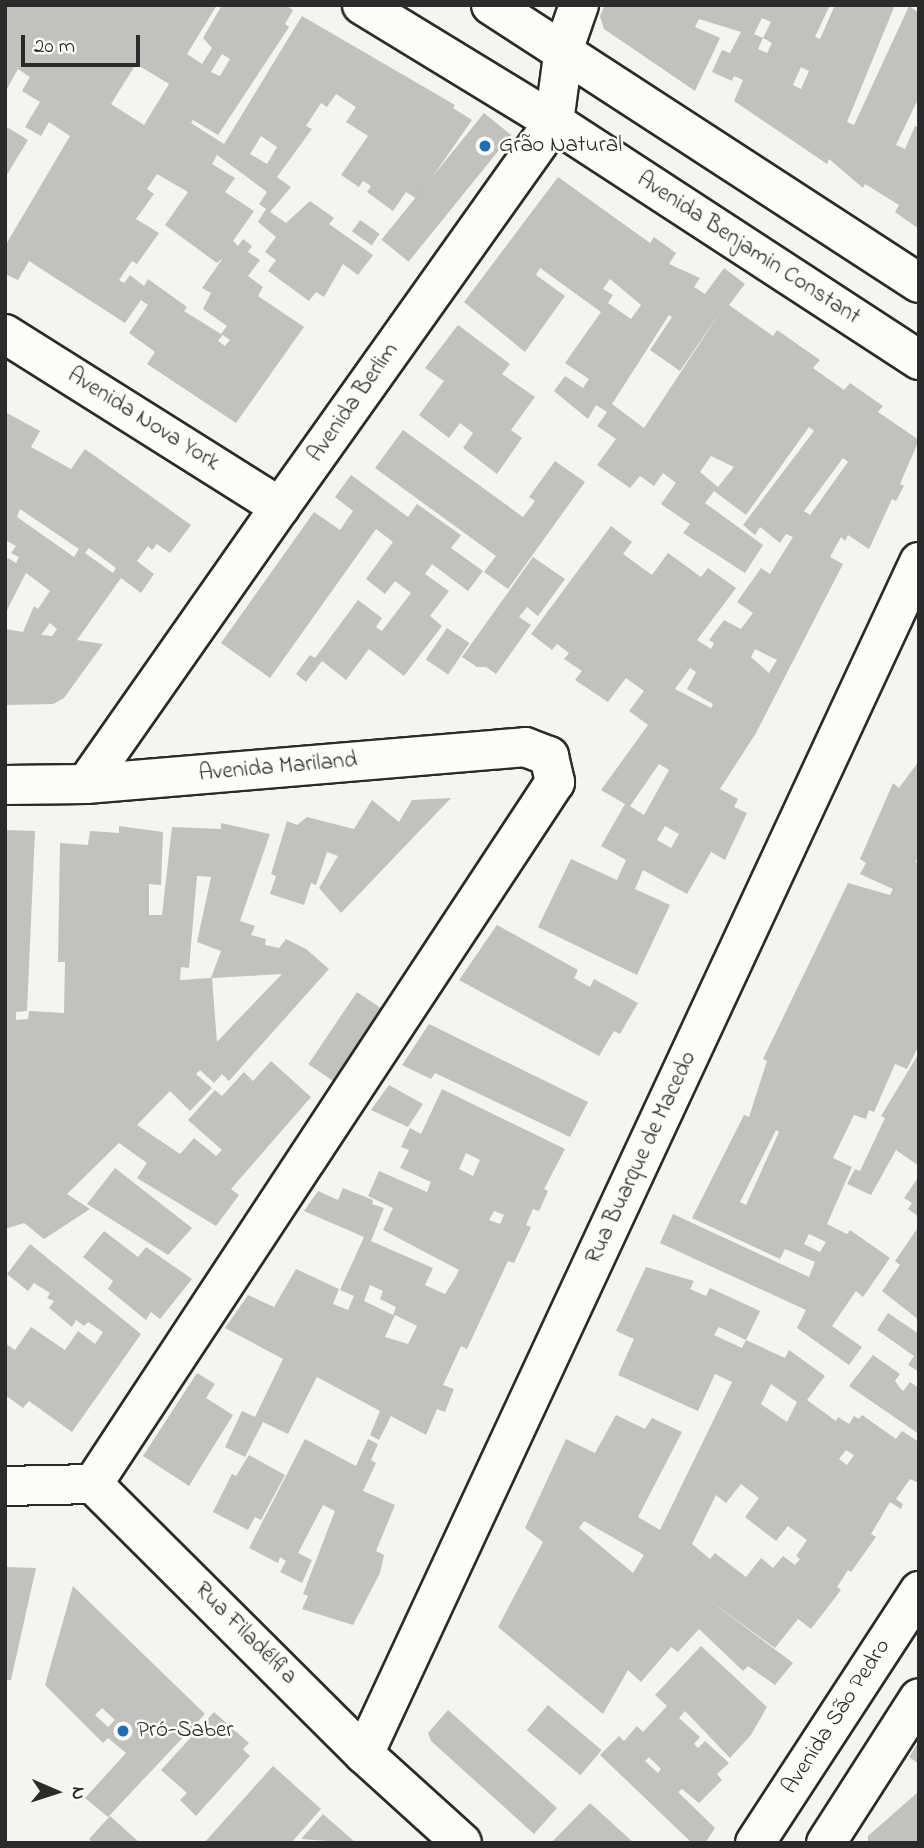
<!DOCTYPE html>
<meta charset="utf-8">
<style>
body{margin:0}
#map{position:relative;width:924px;height:1848px;overflow:hidden;background:#f5f4ef;font-family:"Indie Flower",sans-serif}
div>[style]{position:absolute}
.building>*{inset:0;background:#c2c1be;transform-origin:0 0}
.roads{filter:drop-shadow(2px 0 #2b2b2b) drop-shadow(-2px 0 #2b2b2b) drop-shadow(0 2px #2b2b2b) drop-shadow(0 -2px #2b2b2b)}
.street>*{height:38px;margin:-19px;padding:0 19px;transform-origin:19px;border-radius:19px;background:#fdfcf7}
.secondary>*{height:38px;margin:-19px;padding:0 19px;transform-origin:19px;border-radius:19px;background:#fdfcf7}
.dots>*{width:19px;height:19px;translate:-50% -50%;box-sizing:border-box;border:4px solid #fdfcf7;border-radius:50%}
span{translate:-50% -50%;white-space:nowrap;text-align:center;line-height:1.15;-webkit-text-stroke:5px #fdfcf7;paint-order:stroke}
.poi-label{font-size:23px;color:#2b2b2b}
.left{translate:0 -50%;text-align:left}
.street-label{font-size:23px;color:#2b2b2b}
.frame{position:absolute;inset:0;border:7px solid #2b2b2b;pointer-events:none}
.north{position:absolute;left:21px;top:1757px;width:70px;height:70px;-webkit-text-stroke:5px #fdfcf7;paint-order:stroke;rotate:93deg;font-size:19px;font-weight:700;line-height:28px;text-align:center;color:#2b2b2b}
.north::after{content:'';display:block;margin:auto;width:24px;height:32px;background:#2b2b2b;clip-path:polygon(50% 0,100% 100%,50% 72%,0 100%)}
.scale{position:absolute;left:21px;top:35px;width:119px;height:32px;box-sizing:border-box;border:4px solid #2b2b2b;border-top:0;padding-left:9px;font-size:21px;line-height:24px;white-space:nowrap;color:#2b2b2b;-webkit-text-stroke:5px #fdfcf7;paint-order:stroke}
</style>
<div id="map">
<div class="building">
<i style="clip-path:polygon(evenodd,5px 5px,217px 5px,187px 54px,202px 64px,212px 48px,203px 38px,222px 5px,285px 5px,293px 10px,285px 24px,289px 27px,218px 135px,193px 120px,191px 123px,224px 144px,302px 16px,455px 105px,453px 108px,472px 120px,417px 199px,406px 192px,393px 211px,367px 192px,371px 186px,363px 181px,359px 187px,341px 175px,368px 136px,346px 122px,356px 107px,336px 94px,327px 107px,321px 103px,306px 126px,312px 129px,277px 177px,291px 187px,270px 212px,286px 223px,310px 201px,334px 218px,329px 224px,373px 255px,358px 275px,343px 264px,324px 297px,316px 292px,309px 301px,268px 271px,276px 260px,265px 252px,276px 237px,258px 222px,266px 209px,259px 204px,267px 192px,217px 155px,212px 164px,235px 178px,225px 192px,254px 211px,233px 241px,238px 246px,243px 239px,252px 246px,248px 252px,260px 260px,248px 276px,263px 287px,258px 296px,304px 327px,236px 423px,147px 364px,155px 352px,129px 333px,148px 305px,141px 300px,125px 323px,29px 261px,18px 280px,5px 274px,5px 246px,70px 136px,49px 122px,41px 136px,25px 127px,40px 102px,22px 91px,30px 77px,18px 69px,5px 92px,5px 5px,222px 54px,230px 59px,220px 76px,211px 72px,222px 54px,5px 5px,136px 64px,169px 84px,144px 125px,111px 104px,136px 64px,5px 5px,261px 136px,277px 147px,267px 164px,250px 154px,261px 136px,5px 5px,157px 174px,188px 192px,165px 225px,217px 263px,223px 258px,202px 288px,211px 293px,203px 309px,227px 326px,221px 334px,184px 311px,187px 307px,148px 279px,144px 286px,130px 275px,124px 283px,119px 280px,132px 261px,137px 264px,159px 233px,136px 219px,154px 194px,147px 189px,157px 174px,5px 5px,223px 335px,230px 340px,225px 346px,218px 341px,223px 335px)"></i>
<i style="clip-path:polygon(evenodd,605px 5px,830px 5px,815px 37px,820px 39px,835px 5px,895px 5px,847px 122px,854px 125px,909px 6px,919px 13px,919px 97px,896px 145px,905px 149px,915px 126px,919px 128px,919px 229px,895px 212px,899px 205px,865px 184px,863px 188px,829px 159px,827px 164px,734px 101px,743px 80px,734px 76px,732px 81px,712px 72px,722px 50px,730px 53px,741px 32px,699px 19px,695px 27px,720px 38px,695px 91px,604px 29px,600px 16px,605px 5px,762px 18px,771px 22px,763px 38px,772px 43px,767px 53px,758px 49px,763px 38px,754px 34px,762px 18px,605px 5px,801px 67px,809px 71px,801px 89px,793px 85px,801px 67px)"></i>
<i style="left:484px;top:113px;width:35px;height:163px;rotate:39deg"></i>
<i style="clip-path:polygon(5px 126px,28px 140px,5px 178px)"></i>
<i style="clip-path:polygon(evenodd,558px 177px,650px 243px,654px 237px,676px 253px,669px 264px,700px 278px,694px 287px,705px 294px,724px 268px,745px 284px,729px 305px,773px 336px,777px 330px,820px 360px,813px 368px,844px 390px,850px 383px,883px 406px,878px 412px,919px 440px,900px 484px,904px 486px,896px 501px,892px 499px,869px 549px,848px 535px,845px 541px,841px 537px,830px 557px,843px 564px,756px 733px,720px 789px,738px 799px,734px 807px,747px 813px,725px 860px,711px 852px,687px 894px,643px 870px,635px 889px,670px 905px,637px 975px,538px 927px,571px 859px,617px 880px,626px 860px,601px 846px,625px 804px,601px 790px,648px 725px,629px 711px,644px 691px,626px 678px,608px 702px,575px 680px,582px 671px,564px 659px,569px 653px,557px 644px,552px 650px,531px 634px,611px 526px,632px 542px,623px 554px,652px 575px,668px 553px,701px 577px,708px 568px,736px 588px,697px 640px,711px 649px,714px 643px,709px 640px,724px 620px,741px 629px,753px 613px,737px 602px,761px 568px,770px 574px,793px 537px,786px 534px,780px 543px,760px 527px,755px 535px,743px 525px,814px 431px,809px 427px,746px 515px,714px 491px,705px 503px,763px 545px,745px 573px,683px 533px,690px 524px,661px 504px,676px 483px,663px 473px,654px 486px,640px 476px,630px 488px,597px 465px,616px 439px,597px 426px,607px 412px,596px 405px,588px 419px,554px 391px,565px 376px,583px 388px,589px 379px,565px 363px,601px 312px,540px 268px,536px 275px,565px 296px,525px 352px,464px 302px,558px 177px,610px 279px,641px 305px,631px 319px,608px 303px,613px 295px,603px 289px,610px 279px,558px 177px,723px 308px,644px 428px,612px 404px,669px 315px,672px 317px,650px 350px,680px 371px,723px 308px,558px 177px,711px 456px,734px 467px,718px 487px,700px 472px,711px 456px,558px 177px,843px 458px,848px 462px,810px 515px,804px 511px,843px 458px,558px 177px,755px 649px,777px 660px,769px 673px,751px 657px,755px 649px,558px 177px,690px 668px,696px 672px,687px 689px,713px 704px,711px 708px,675px 689px,690px 668px,558px 177px,659px 764px,669px 770px,644px 815px,630px 806px,659px 764px,558px 177px,665px 826px,679px 834px,671px 848px,657px 840px,665px 826px)"></i>
<i style="left:360px;top:220px;width:24px;height:14px;rotate:35deg"></i>
<i style="clip-path:polygon(458px 325px,510px 364px,502px 374px,535px 397px,511px 430px,522px 438px,497px 474px,463px 448px,473px 433px,460px 423px,449px 438px,419px 415px,444px 381px,425px 368px)"></i>
<i style="clip-path:polygon(evenodd,5px 412px,40px 431px,31px 447px,71px 469px,85px 449px,191px 525px,170px 553px,157px 544px,152px 550px,148px 546px,137px 561px,154px 574px,141px 593px,121px 578px,77px 640px,103px 644px,64px 698px,53px 704px,5px 705px,5px 629px,23px 632px,34px 606px,38px 609px,50px 591px,26px 573px,5px 614px,5px 562px,8px 558px,16px 563px,19px 557px,11px 553px,16px 546px,5px 540px,5px 412px,20px 509px,79px 549px,74px 557px,17px 517px,20px 509px,5px 412px,89px 548px,116px 568px,113px 573px,85px 553px,89px 548px,5px 412px,50px 623px,57px 629px,52px 636px,41px 635px,50px 623px)"></i>
<i style="clip-path:polygon(403px 430px,523px 517px,535px 501px,529px 497px,555px 461px,585px 482px,508px 589px,484px 572px,496px 556px,375px 468px)"></i>
<i style="clip-path:polygon(351px 475px,408px 517px,417px 504px,461px 535px,451px 548px,483px 571px,468px 591px,432px 564px,425px 574px,449px 591px,430px 616px,442px 626px,404px 676px,369px 649px,346px 680px,322px 661px,306px 682px,296px 674px,310px 655px,315px 658px,358px 600px,382px 618px,376px 627px,382px 631px,411px 593px,395px 581px,385px 594px,366px 579px,393px 542px,376px 529px,270px 678px,221px 643px,314px 512px,340px 530px,353px 511px,335px 497px)"></i>
<i style="clip-path:polygon(533px 557px,565px 579px,538px 616px,527px 607px,519px 617px,531px 625px,496px 674px,486px 667px,477px 667px,462px 657px)"></i>
<i style="left:447px;top:628px;width:27px;height:38px;rotate:34deg"></i>
<i style="clip-path:polygon(evenodd,919px 761px,919px 858px,915px 861px,919px 863px,919px 1045px,907px 1069px,895px 1064px,874px 1112px,869px 1110px,866px 1119px,854px 1115px,833px 1158px,852px 1167px,827px 1224px,847px 1234px,850px 1230px,890px 1258px,863px 1297px,856px 1291px,832px 1326px,862px 1347px,849px 1365px,797px 1328px,806px 1310px,660px 1243px,673px 1214px,809px 1277px,815px 1262px,785px 1249px,780px 1259px,692px 1218px,744px 1115px,749px 1117px,767px 1061px,763px 1059px,848px 883px,890px 895px,893px 889px,860px 874px,866px 863px,860px 859px,893px 783px,899px 788px,919px 761px,776px 1130px,779px 1132px,746px 1205px,740px 1202px,776px 1130px,919px 761px,809px 1234px,826px 1242px,820px 1252px,804px 1244px,809px 1234px)"></i>
<i style="clip-path:polygon(451px 798px,341px 913px,319px 888px,338px 856px,327px 852px,316px 885px,311px 883px,304px 905px,270px 894px,276px 876px,271px 874px,287px 821px,297px 825px,307px 817px,354px 829px,372px 800px,399px 822px,412px 800px)"></i>
<i style="clip-path:polygon(evenodd,221px 823px,270px 834px,240px 921px,255px 926px,251px 935px,266px 939px,265px 945px,279px 948px,286px 939px,306px 949px,329px 969px,229px 1081px,222px 1074px,214px 1083px,200px 1070px,196px 1074px,212px 1088px,190px 1111px,170px 1091px,137px 1125px,180px 1154px,194px 1138px,216px 1156px,222px 1150px,188px 1120px,215px 1090px,222px 1096px,244px 1072px,253px 1081px,271px 1061px,311px 1097px,231px 1189px,239px 1195px,216px 1226px,137px 1178px,147px 1163px,119px 1143px,67px 1194px,90px 1209px,44px 1239px,24px 1223px,5px 1229px,5px 830px,35px 831px,27px 1011px,16px 1012px,16px 1020px,28px 1019px,29px 1011px,64px 1013px,65px 962px,58px 962px,60px 843px,88px 845px,90px 831px,119px 833px,119px 826px,163px 832px,161px 885px,149px 884px,149px 915px,162px 915px,172px 827px,221px 829px,221px 823px,197px 876px,211px 877px,197px 942px,221px 951px,211px 978px,180px 980px,181px 967px,189px 968px,197px 876px,221px 823px,282px 974px,232px 1026px,217px 1042px,212px 978px,282px 974px)"></i>
<i style="clip-path:polygon(497px 925px,578px 970px,574px 978px,590px 987px,594px 979px,638px 1003px,620px 1034px,614px 1031px,599px 1056px,459px 980px)"></i>
<i style="left:357px;top:992px;width:30px;height:87px;rotate:34deg"></i>
<i style="clip-path:polygon(429px 1024px,588px 1102px,570px 1137px,435px 1073px,431px 1079px,402px 1065px)"></i>
<i style="clip-path:polygon(919px 1053px,919px 1166px,896px 1150px,871px 1195px,847px 1184px,855px 1169px,860px 1171px,885px 1118px,881px 1116px)"></i>
<i style="clip-path:polygon(389px 1085px,423px 1104px,408px 1127px,371px 1110px)"></i>
<i style="clip-path:polygon(evenodd,442px 1089px,565px 1149px,544px 1189px,548px 1191px,539px 1211px,533px 1209px,526px 1225px,531px 1227px,514px 1263px,508px 1261px,467px 1349px,461px 1346px,443px 1385px,454px 1389px,445px 1412px,437px 1409px,426px 1435px,391px 1416px,379px 1440px,370px 1435px,380px 1411px,317px 1377px,288px 1434px,263px 1422px,245px 1457px,225px 1447px,242px 1411px,255px 1417px,283px 1359px,225px 1328px,248px 1295px,274px 1307px,296px 1269px,339px 1289px,333px 1304px,348px 1310px,354px 1296px,340px 1290px,364px 1237px,304px 1211px,318px 1191px,338px 1200px,343px 1188px,373px 1200px,372px 1204px,384px 1208px,371px 1241px,433px 1268px,425px 1285px,445px 1294px,455px 1278px,459px 1270px,383px 1230px,393px 1208px,368px 1196px,379px 1171px,427px 1192px,431px 1182px,400px 1168px,409px 1150px,401px 1147px,410px 1128px,421px 1134px,442px 1089px,466px 1153px,480px 1160px,473px 1176px,459px 1169px,466px 1153px,442px 1089px,494px 1211px,504px 1215px,500px 1224px,489px 1220px,494px 1211px,442px 1089px,370px 1285px,383px 1291px,380px 1299px,396px 1307px,393px 1315px,364px 1301px,370px 1285px,442px 1089px,395px 1315px,417px 1326px,408px 1344px,385px 1337px,395px 1315px)"></i>
<i style="clip-path:polygon(115px 1168px,192px 1228px,168px 1255px,87px 1204px)"></i>
<i style="clip-path:polygon(919px 1176px,919px 1217px,908px 1209px,912px 1203px,904px 1198px)"></i>
<i style="clip-path:polygon(919px 1226px,919px 1320px,882px 1291px,900px 1265px,895px 1261px)"></i>
<i style="clip-path:polygon(104px 1231px,138px 1257px,146px 1247px,192px 1279px,160px 1319px,151px 1312px,146px 1320px,108px 1289px,113px 1281px,83px 1257px)"></i>
<i style="clip-path:polygon(30px 1244px,141px 1334px,72px 1432px,29px 1401px,23px 1408px,5px 1395px,5px 1343px,15px 1350px,31px 1327px,65px 1350px,78px 1331px,95px 1344px,103px 1332px,88px 1322px,84px 1326px,76px 1320px,72px 1327px,49px 1308px,54px 1301px,47px 1298px,50px 1293px,34px 1283px,28px 1291px,7px 1274px)"></i>
<i style="clip-path:polygon(evenodd,646px 1267px,694px 1281px,690px 1289px,706px 1296px,710px 1288px,760px 1311px,746px 1340px,785px 1358px,789px 1350px,825px 1376px,807px 1400px,836px 1421px,838px 1417px,849px 1424px,854px 1416px,859px 1419px,862px 1415px,896px 1439px,902px 1431px,919px 1442px,919px 1483px,910px 1479px,896px 1499px,903px 1504px,901px 1509px,890px 1502px,871px 1534px,876px 1537px,851px 1572px,848px 1570px,837px 1587px,841px 1590px,811px 1629px,798px 1619px,775px 1648px,709px 1600px,793px 1663px,775px 1685px,748px 1666px,743px 1671px,699px 1629px,678px 1652px,671px 1647px,641px 1682px,628px 1670px,603px 1714px,498px 1627px,543px 1542px,525px 1528px,566px 1439px,595px 1453px,616px 1415px,645px 1429px,652px 1418px,682px 1432px,638px 1517px,660px 1530px,732px 1382px,715px 1374px,698px 1411px,618px 1375px,634px 1339px,616px 1331px,646px 1267px,719px 1327px,746px 1340px,742px 1348px,714px 1335px,719px 1327px,646px 1267px,771px 1384px,797px 1402px,787px 1422px,761px 1404px,771px 1384px,646px 1267px,846px 1450px,854px 1455px,847px 1465px,839px 1459px,846px 1450px,646px 1267px,741px 1484px,759px 1498px,745px 1517px,776px 1541px,788px 1526px,807px 1540px,796px 1556px,800px 1559px,795px 1565px,783px 1556px,773px 1568px,761px 1558px,746px 1577px,715px 1553px,710px 1559px,692px 1544px,716px 1495px,726px 1503px,741px 1484px,646px 1267px,584px 1521px,644px 1555px,633px 1573px,579px 1528px,584px 1521px)"></i>
<i style="clip-path:polygon(888px 1313px,919px 1334px,919px 1372px,908px 1365px,914px 1356px,877px 1330px)"></i>
<i style="clip-path:polygon(873px 1355px,900px 1374px,895px 1381px,900px 1388px,903px 1391px,910px 1382px,919px 1388px,919px 1434px,849px 1386px)"></i>
<i style="clip-path:polygon(197px 1373px,215px 1384px,206px 1398px,233px 1415px,189px 1486px,143px 1456px)"></i>
<i style="clip-path:polygon(305px 1439px,356px 1466px,368px 1439px,378px 1444px,371px 1460px,376px 1463px,363px 1491px,395px 1505px,376px 1551px,384px 1555px,380px 1573px,353px 1625px,302px 1609px,308px 1596px,303px 1594px,335px 1511px,323px 1505px,298px 1553px,312px 1560px,302px 1583px,280px 1572px,286px 1561px,280px 1557px,278px 1563px,249px 1548px)"></i>
<i style="clip-path:polygon(249px 1455px,285px 1475px,261px 1520px,255px 1517px,248px 1530px,213px 1512px,232px 1474px,236px 1476px)"></i>
<i style="clip-path:polygon(5px 1567px,36px 1568px,11px 1680px,5px 1680px)"></i>
<i style="clip-path:polygon(evenodd,73px 1586px,205px 1714px,108px 1817px,85px 1798px,126px 1753px,108px 1738px,103px 1743px,45px 1685px,73px 1586px,102px 1708px,115px 1720px,108px 1727px,95px 1715px,102px 1708px)"></i>
<i style="clip-path:polygon(evenodd,701px 1646px,767px 1707px,751px 1735px,730px 1758px,685px 1711px,679px 1718px,700px 1737px,694px 1744px,698px 1748px,705px 1741px,729px 1763px,717px 1774px,722px 1780px,699px 1803px,682px 1789px,678px 1792px,715px 1828px,705px 1843px,692px 1843px,600px 1755px,619px 1736px,624px 1741px,637px 1726px,643px 1732px,667px 1706px,655px 1695px,701px 1646px,649px 1757px,661px 1769px,658px 1773px,645px 1761px,649px 1757px)"></i>
<i style="left:548px;top:1705px;width:70px;height:33px;rotate:40deg"></i>
<i style="clip-path:polygon(448px 1710px,557px 1808px,534px 1834px,431px 1741px,428px 1733px)"></i>
<i style="clip-path:polygon(214px 1712px,249px 1743px,243px 1749px,250px 1756px,196px 1816px,180px 1800px,187px 1793px,161px 1770px)"></i>
<i style="clip-path:polygon(919px 1741px,919px 1764px,909px 1757px)"></i>
<i style="clip-path:polygon(273px 1766px,321px 1809px,291px 1843px,204px 1843px)"></i>
<i style="clip-path:polygon(917px 1793px,919px 1843px,868px 1843px,868px 1836px)"></i>
<i style="clip-path:polygon(590px 1803px,634px 1843px,551px 1843px)"></i>
<i style="clip-path:polygon(323px 1814px,356px 1843px,301px 1839px)"></i>
<i style="clip-path:polygon(110px 1816px,140px 1843px,93px 1843px,89px 1839px)"></i>
</div>
<div class="roads">
<div class="street">
<i style="left:86px;top:784px;width:338px;rotate:-55deg"></i>
<i style="left:5px;top:785px;width:81px;rotate:-0.7deg"></i>
<i style="left:86px;top:784px;width:441px;rotate:-4.8deg"></i>
<i style="left:525px;top:747px;width:26px;rotate:21deg"></i>
<i style="left:549px;top:756px;width:27px;rotate:77deg"></i>
<i style="left:555px;top:782px;width:840px;rotate:123.35deg"></i>
<i style="left:364px;top:1754px;width:1315px;rotate:-65.03deg"></i>
</div>
<div class="secondary">
<i style="left:362px;top:5px;width:225px;rotate:31.4deg"></i>
<i style="left:554px;top:122px;width:436px;rotate:33.1deg"></i>
<i style="left:491px;top:5px;width:510px;rotate:33.01deg"></i>
<i style="left:5px;top:334px;width:325px;rotate:32.2deg"></i>
<i style="left:280px;top:507px;width:473px;rotate:-54.6deg"></i>
<i style="left:554px;top:122px;width:75px;rotate:-82.3deg"></i>
<i style="left:564px;top:48px;width:46px;rotate:-70.8deg"></i>
<i style="left:5px;top:1486px;width:88px;rotate:-1.3deg"></i>
<i style="left:93px;top:1484px;width:383px;rotate:44.9deg"></i>
<i style="left:364px;top:1754px;width:132px;rotate:42.2deg"></i>
<i style="left:755px;top:1843px;width:301px;rotate:-56.9deg"></i>
<i style="left:826px;top:1843px;width:172px;rotate:-57.3deg"></i>
</div>
</div>
<div class="dots">
<i style="left:485px;top:146px;background:#1f6fb2"></i>
<i style="left:123px;top:1731px;background:#1f6fb2"></i>
</div>
<div class="poi-label">
<span class="left" style="left:499px;top:146px">Grão Natural</span>
<span class="left" style="left:137px;top:1731px">Pró-Saber</span>
</div>
<div class="street-label">
<span style="left:748px;top:249px;rotate:33deg">Avenida Benjamin Constant</span>
<span style="left:354px;top:403px;rotate:-55deg">Avenida Berlim</span>
<span style="left:143px;top:420px;rotate:32deg">Avenida Nova York</span>
<span style="left:278px;top:768px;rotate:-5deg">Avenida Mariland</span>
<span style="left:642px;top:1158px;rotate:-65deg">Rua Buarque de Macedo</span>
<span style="left:245px;top:1634px;rotate:45deg">Rua Filadélfia</span>
<span style="left:837px;top:1717px;rotate:-57deg">Avenida São Pedro</span>
</div>
<div class="frame"></div>
<div class="north">N</div>
<div class="scale">20 m</div>
</div>
